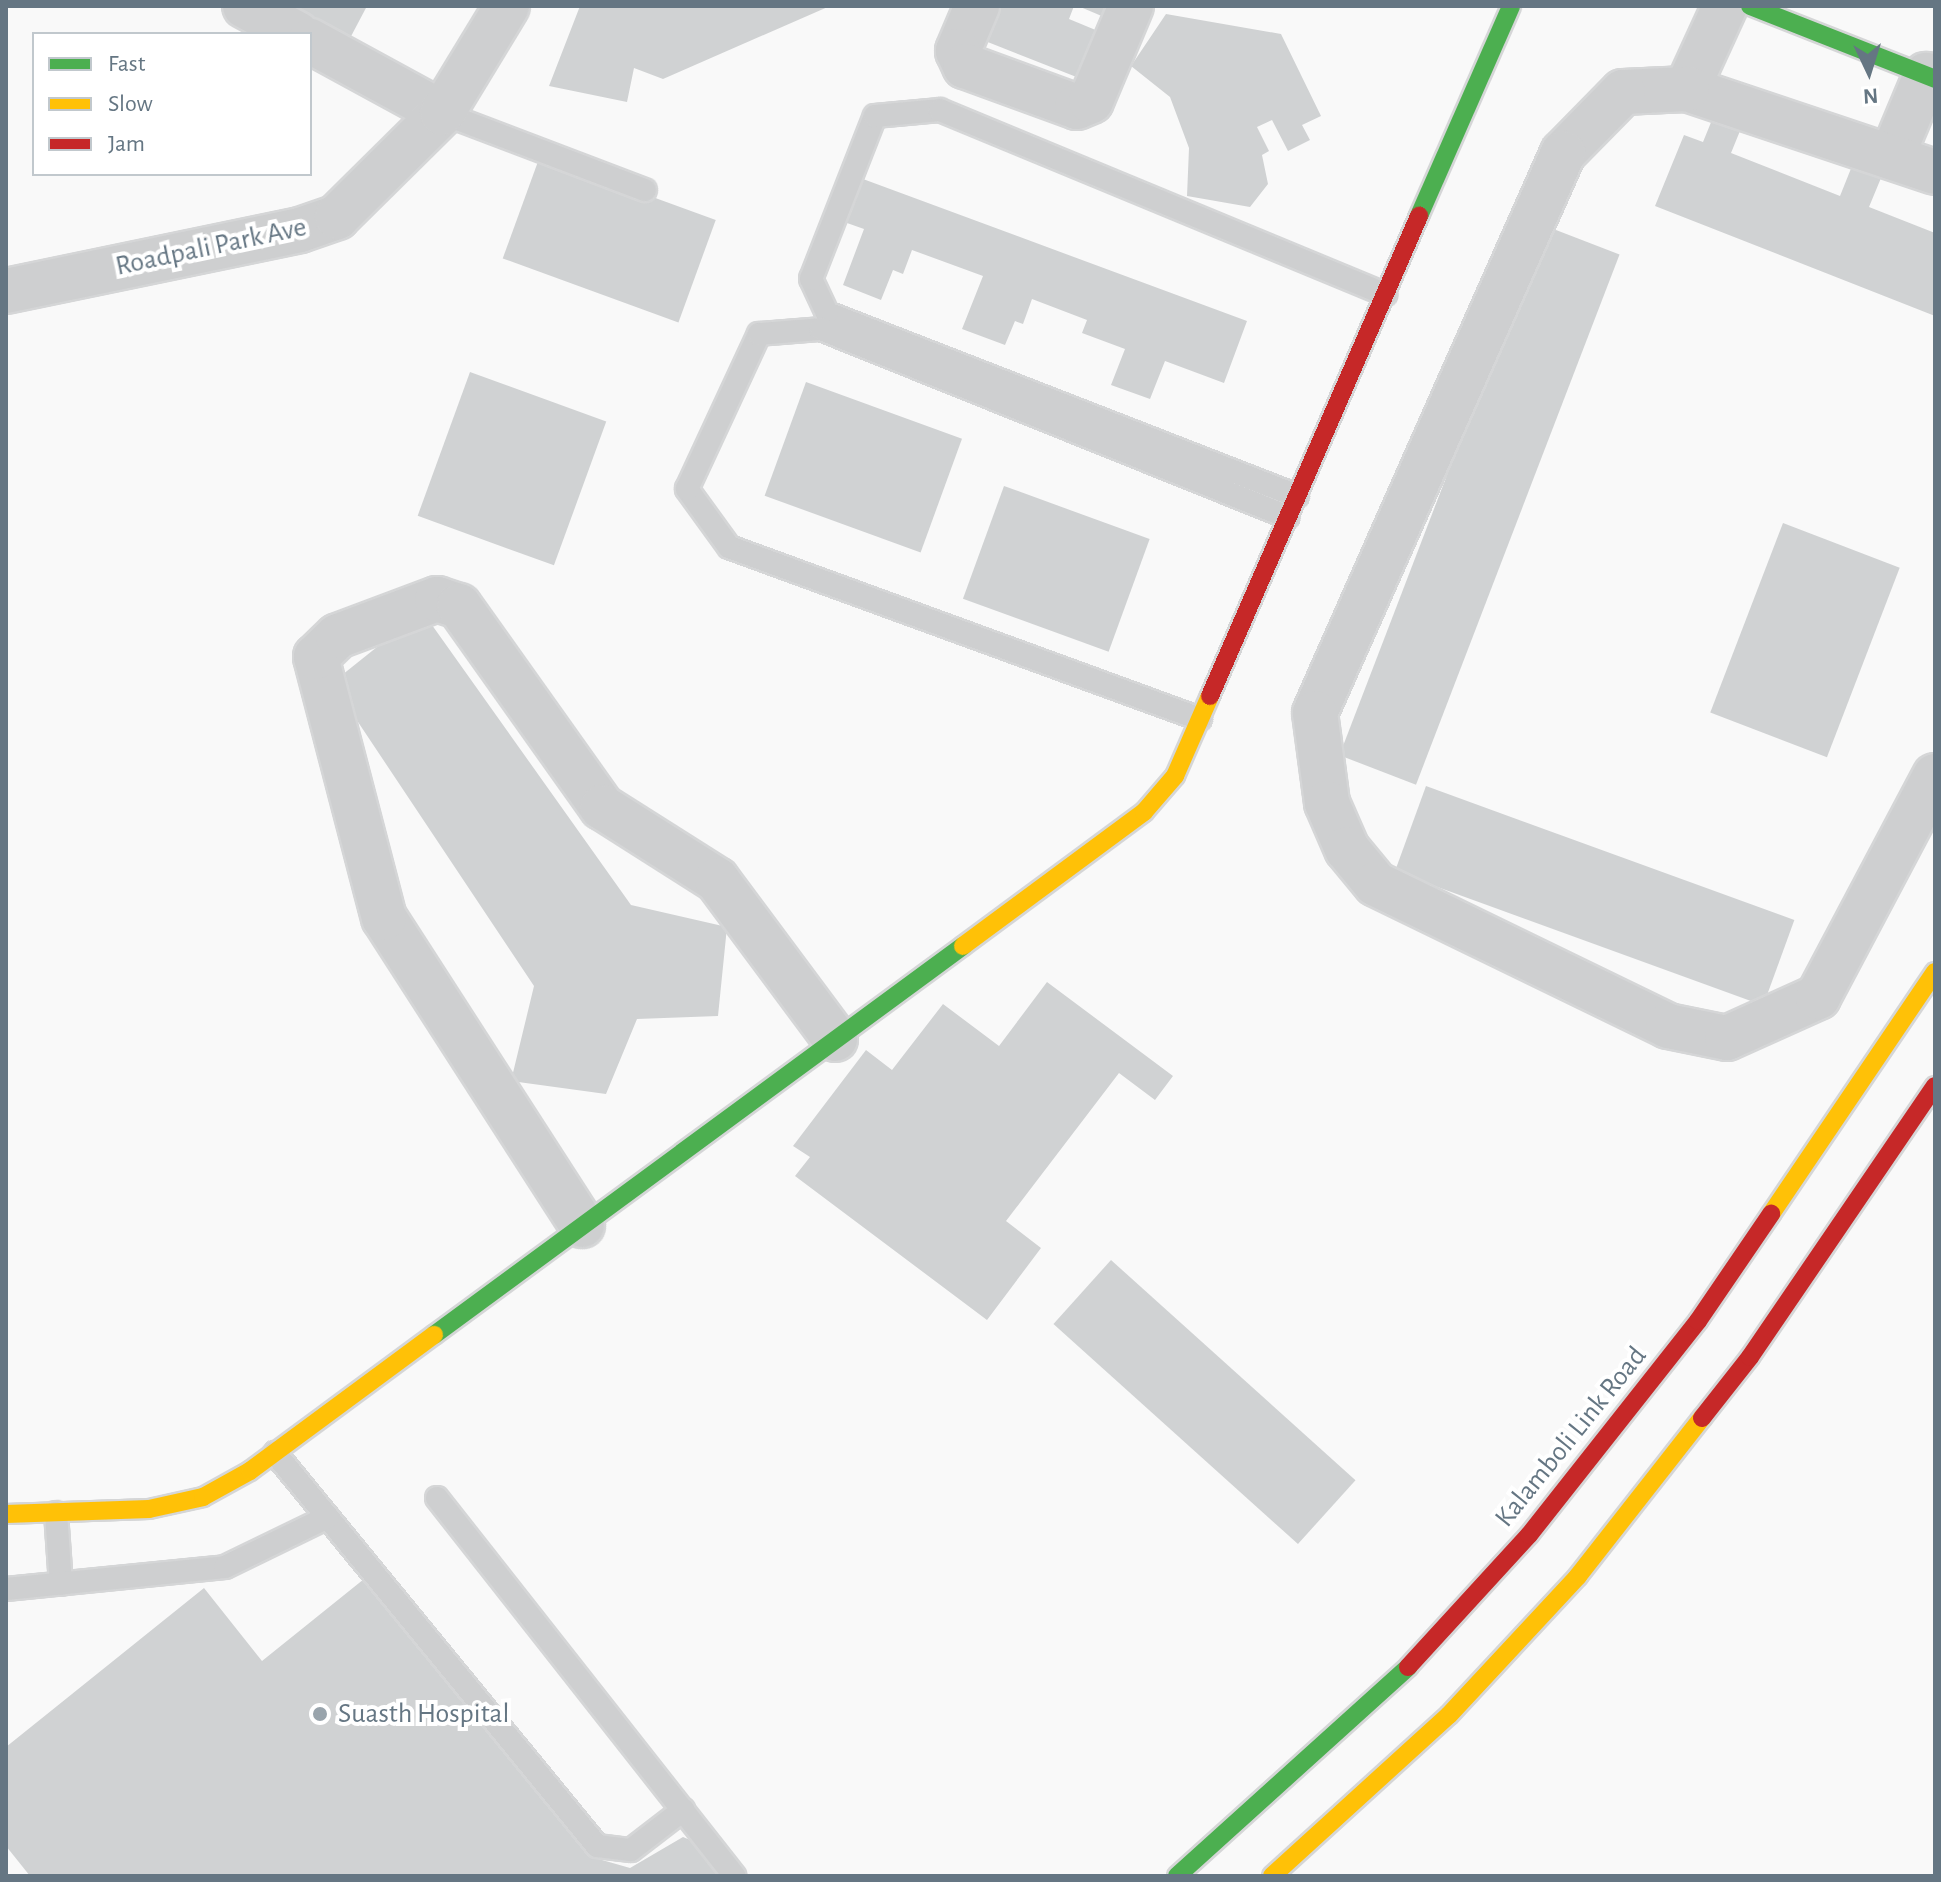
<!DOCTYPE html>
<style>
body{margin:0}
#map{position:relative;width:1941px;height:1882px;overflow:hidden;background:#f9f9f9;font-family:"Alegreya Sans",sans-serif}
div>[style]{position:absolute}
.building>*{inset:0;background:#d0d2d3;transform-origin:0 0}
.roads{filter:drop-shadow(2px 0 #d5d6d7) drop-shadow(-2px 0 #d5d6d7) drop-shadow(0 2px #d5d6d7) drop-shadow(0 -2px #d5d6d7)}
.lane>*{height:22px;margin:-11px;padding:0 11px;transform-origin:11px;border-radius:11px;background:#cecfd0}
.street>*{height:44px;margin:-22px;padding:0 22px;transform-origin:22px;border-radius:22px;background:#cecfd0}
.fast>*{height:18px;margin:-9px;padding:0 9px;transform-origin:9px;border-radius:9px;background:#4caf50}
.slow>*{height:18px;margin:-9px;padding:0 9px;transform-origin:9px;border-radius:9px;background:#ffc107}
.jam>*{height:18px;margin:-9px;padding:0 9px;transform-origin:9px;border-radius:9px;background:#c62828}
.dots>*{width:22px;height:22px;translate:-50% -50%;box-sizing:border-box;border:4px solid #fff;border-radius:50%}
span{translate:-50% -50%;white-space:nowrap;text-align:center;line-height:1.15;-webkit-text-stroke:8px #fff;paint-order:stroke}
.street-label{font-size:28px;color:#657683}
.poi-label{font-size:28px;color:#657683}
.left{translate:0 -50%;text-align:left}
.frame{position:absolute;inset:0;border:8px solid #657683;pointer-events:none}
.legend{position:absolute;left:32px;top:32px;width:280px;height:144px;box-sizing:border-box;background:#fff;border:2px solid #c1c8cd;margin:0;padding:10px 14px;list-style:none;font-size:24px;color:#657683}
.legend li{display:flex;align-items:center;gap:16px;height:40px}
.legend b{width:40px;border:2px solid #c1c8cd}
.north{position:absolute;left:1829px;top:32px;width:80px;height:80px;-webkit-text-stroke:6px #fff;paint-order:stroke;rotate:176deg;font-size:22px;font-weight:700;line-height:32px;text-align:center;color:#657683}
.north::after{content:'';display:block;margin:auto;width:28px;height:36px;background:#657683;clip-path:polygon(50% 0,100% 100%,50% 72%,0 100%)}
</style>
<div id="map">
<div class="building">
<i style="clip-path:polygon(277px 6px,367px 6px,348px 42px)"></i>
<i style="clip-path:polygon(580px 6px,830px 6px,663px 79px,634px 68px,627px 102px,549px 86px)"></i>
<i style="clip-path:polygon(981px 6px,1074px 6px,1069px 19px,1098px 31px,1079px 78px,970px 35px)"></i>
<i style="clip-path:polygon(1078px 6px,1109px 6px,1104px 17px)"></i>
<i style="clip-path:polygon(1166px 14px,1281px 34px,1321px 116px,1302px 125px,1310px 140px,1288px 151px,1272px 120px,1257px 127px,1269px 151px,1262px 155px,1268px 184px,1250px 207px,1187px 196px,1189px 148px,1170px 97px,1131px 66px)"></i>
<i style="clip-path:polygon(1714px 115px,1742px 126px,1731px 153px,1840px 196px,1852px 166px,1881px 178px,1869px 207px,1935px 233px,1935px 316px,1655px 206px,1684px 135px,1703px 142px)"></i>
<i style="left:540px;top:156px;width:187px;height:109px;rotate:20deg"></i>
<i style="clip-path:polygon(863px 179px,1247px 321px,1224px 383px,1165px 361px,1150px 399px,1111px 385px,1125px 349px,1082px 333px,1087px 320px,1032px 299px,1023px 324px,1015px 321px,1005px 345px,962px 329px,983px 276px,912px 250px,903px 274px,893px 270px,881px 300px,843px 285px,864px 229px,847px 223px)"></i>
<i style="left:1543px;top:225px;width:82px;height:568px;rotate:21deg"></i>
<i style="left:470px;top:372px;width:145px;height:153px;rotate:20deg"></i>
<i style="left:806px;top:382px;width:166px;height:121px;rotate:20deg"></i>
<i style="left:1004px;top:486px;width:155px;height:120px;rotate:20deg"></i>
<i style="left:1783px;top:523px;width:125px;height:203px;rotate:21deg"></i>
<i style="clip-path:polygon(422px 611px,631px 905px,727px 927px,718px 1016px,637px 1019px,606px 1094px,511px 1081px,534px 986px,332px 683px)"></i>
<i style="left:1426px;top:786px;width:392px;height:91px;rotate:20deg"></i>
<i style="clip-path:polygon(1047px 982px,1173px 1076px,1155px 1100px,1119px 1073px,1006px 1221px,1041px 1248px,987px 1320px,795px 1176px,810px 1157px,793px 1146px,866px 1050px,892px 1070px,943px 1004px,999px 1046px)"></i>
<i style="left:1111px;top:1260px;width:329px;height:86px;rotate:42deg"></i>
<i style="clip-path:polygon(364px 1579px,588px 1856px,630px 1868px,683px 1837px,702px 1845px,731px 1876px,30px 1876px,6px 1846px,6px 1747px,204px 1588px,262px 1661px)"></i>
</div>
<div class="roads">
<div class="lane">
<i style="left:442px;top:113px;width:217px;rotate:20.8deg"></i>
<i style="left:1297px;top:496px;width:504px;rotate:-158.73deg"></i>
<i style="left:827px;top:313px;width:38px;rotate:-115deg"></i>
<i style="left:811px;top:279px;width:175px;rotate:-68.6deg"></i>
<i style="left:875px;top:116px;width:65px;rotate:-5.3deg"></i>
<i style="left:940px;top:110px;width:482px;rotate:22.5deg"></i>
<i style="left:1200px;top:719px;width:501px;rotate:-159.94deg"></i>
<i style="left:729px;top:547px;width:72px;rotate:-125.9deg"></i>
<i style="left:687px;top:489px;width:171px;rotate:-65.1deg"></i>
<i style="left:759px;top:334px;width:62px;rotate:-4.6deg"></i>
<i style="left:821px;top:329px;width:503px;rotate:21.93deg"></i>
<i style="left:275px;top:1453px;width:508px;rotate:50.67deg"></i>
<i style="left:597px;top:1846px;width:34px;rotate:7deg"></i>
<i style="left:631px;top:1850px;width:66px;rotate:-37.6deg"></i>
<i style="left:437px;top:1498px;width:481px;rotate:51.8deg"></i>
<i style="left:56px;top:1513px;width:71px;rotate:86deg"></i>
<i style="left:6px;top:1589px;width:220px;rotate:-5.7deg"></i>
<i style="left:225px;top:1567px;width:114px;rotate:-25.9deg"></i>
</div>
<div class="street">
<i style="left:245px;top:6px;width:59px;rotate:28.3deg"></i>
<i style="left:977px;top:6px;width:49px;rotate:112.9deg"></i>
<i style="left:958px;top:51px;width:17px;rotate:65deg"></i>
<i style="left:965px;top:66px;width:119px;rotate:20.1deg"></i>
<i style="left:1077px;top:107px;width:15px;rotate:-23deg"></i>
<i style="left:1091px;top:101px;width:103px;rotate:-67.2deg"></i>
<i style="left:310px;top:41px;width:150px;rotate:28.6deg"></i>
<i style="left:1687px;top:89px;width:91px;rotate:-65.4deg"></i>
<i style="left:1893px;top:154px;width:86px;rotate:-67.3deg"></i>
<i style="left:1935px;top:172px;width:262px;rotate:-161.5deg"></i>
<i style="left:1687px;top:89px;width:64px;rotate:177.3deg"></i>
<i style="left:1623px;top:92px;width:86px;rotate:134.5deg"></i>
<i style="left:1563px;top:153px;width:612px;rotate:113.89deg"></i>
<i style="left:1315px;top:713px;width:91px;rotate:82.4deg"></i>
<i style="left:1327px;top:803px;width:50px;rotate:66.5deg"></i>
<i style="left:1347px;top:849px;width:45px;rotate:50.4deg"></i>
<i style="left:1376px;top:884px;width:325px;rotate:25.9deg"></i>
<i style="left:1668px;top:1026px;width:60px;rotate:11.5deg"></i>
<i style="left:1727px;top:1038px;width:100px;rotate:-24.3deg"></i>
<i style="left:1818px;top:997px;width:250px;rotate:-62.1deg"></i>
<i style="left:6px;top:291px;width:300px;rotate:-11.7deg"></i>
<i style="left:300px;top:230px;width:39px;rotate:-19deg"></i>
<i style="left:337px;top:217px;width:148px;rotate:-44.7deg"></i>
<i style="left:442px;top:113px;width:125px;rotate:-58.7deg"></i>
<i style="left:582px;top:1225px;width:365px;rotate:-122.8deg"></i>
<i style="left:384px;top:918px;width:270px;rotate:-104.6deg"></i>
<i style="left:316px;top:657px;width:30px;rotate:-44deg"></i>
<i style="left:338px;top:636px;width:106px;rotate:-20.5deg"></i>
<i style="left:437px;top:599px;width:23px;rotate:18deg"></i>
<i style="left:459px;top:606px;width:247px;rotate:54.6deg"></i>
<i style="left:602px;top:807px;width:136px;rotate:32.4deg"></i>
<i style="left:717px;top:880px;width:198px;rotate:53.4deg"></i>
</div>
<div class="fast">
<i style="left:1750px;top:6px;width:199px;rotate:21.5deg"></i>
<i style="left:1419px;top:216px;width:229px;rotate:-66.3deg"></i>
<i style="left:434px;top:1335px;width:657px;rotate:-36.33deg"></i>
<i style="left:1177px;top:1876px;width:312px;rotate:-42.1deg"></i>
</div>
<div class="slow">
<i style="left:963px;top:946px;width:225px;rotate:-36.5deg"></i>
<i style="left:1144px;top:812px;width:48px;rotate:-49.3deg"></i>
<i style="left:1175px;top:776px;width:87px;rotate:-66.4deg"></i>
<i style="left:1771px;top:1214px;width:292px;rotate:-55.9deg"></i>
<i style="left:6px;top:1514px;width:143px;rotate:-2deg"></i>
<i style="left:149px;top:1509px;width:55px;rotate:-12.5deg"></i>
<i style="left:203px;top:1497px;width:54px;rotate:-29deg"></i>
<i style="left:250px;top:1471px;width:229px;rotate:-36.5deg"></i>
<i style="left:1272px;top:1876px;width:239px;rotate:-42.3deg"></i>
<i style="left:1449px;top:1715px;width:190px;rotate:-47.1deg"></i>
<i style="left:1578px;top:1576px;width:201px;rotate:-51.9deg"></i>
</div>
<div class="jam">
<i style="left:1210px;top:696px;width:524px;rotate:-66.47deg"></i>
<i style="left:1702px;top:1418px;width:78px;rotate:-51.8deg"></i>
<i style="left:1750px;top:1357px;width:328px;rotate:-55.7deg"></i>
<i style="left:1408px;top:1667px;width:179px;rotate:-47.5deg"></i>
<i style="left:1529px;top:1535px;width:273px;rotate:-51.7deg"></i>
<i style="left:1698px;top:1321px;width:130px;rotate:-55.7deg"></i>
</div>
</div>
<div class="dots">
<i style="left:320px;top:1714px;background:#99a4ac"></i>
</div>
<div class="street-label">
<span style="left:211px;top:247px;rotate:-12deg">Roadpali Park Ave</span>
<span style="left:1571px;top:1437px;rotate:-51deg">Kalamboli Link Road</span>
</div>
<div class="poi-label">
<span class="left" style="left:338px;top:1714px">Suasth Hospital</span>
</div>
<div class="frame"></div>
<ul class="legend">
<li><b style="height:10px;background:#4caf50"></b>Fast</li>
<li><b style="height:10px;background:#ffc107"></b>Slow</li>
<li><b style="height:10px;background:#c62828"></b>Jam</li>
</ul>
<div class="north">N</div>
</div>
